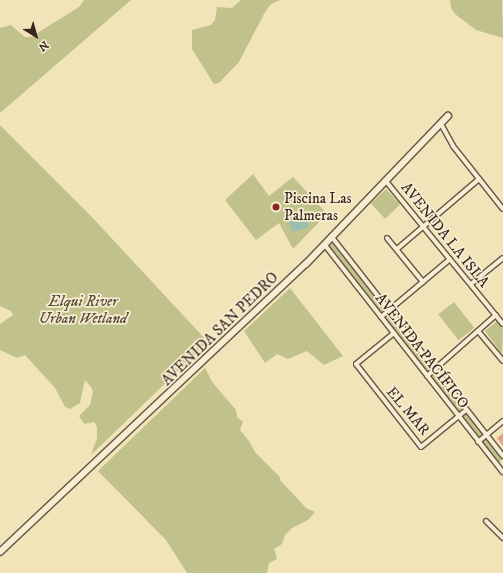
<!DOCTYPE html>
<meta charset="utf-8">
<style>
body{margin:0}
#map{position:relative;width:503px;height:573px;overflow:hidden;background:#f2e4b9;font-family:"IM FELL DW Pica",serif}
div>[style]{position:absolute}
.green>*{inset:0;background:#c1c28b;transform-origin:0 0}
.water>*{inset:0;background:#9bbeb3;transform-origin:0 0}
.building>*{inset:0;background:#e6a388}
.roads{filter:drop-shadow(1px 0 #665645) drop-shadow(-1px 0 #665645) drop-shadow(0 1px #665645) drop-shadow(0 -1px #665645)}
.minor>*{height:4px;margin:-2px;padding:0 2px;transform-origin:2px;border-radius:2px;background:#f7edd2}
.tertiary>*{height:5.5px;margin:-2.75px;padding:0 2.75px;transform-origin:2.75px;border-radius:2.75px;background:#f7edd2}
.dots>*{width:11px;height:11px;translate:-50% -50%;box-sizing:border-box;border:2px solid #f7edd2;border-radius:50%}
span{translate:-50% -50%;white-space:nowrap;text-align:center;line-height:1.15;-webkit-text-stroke:3.5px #f7edd2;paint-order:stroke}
.poi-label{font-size:15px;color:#38261e}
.left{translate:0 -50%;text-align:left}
.street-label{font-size:15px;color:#38261e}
.park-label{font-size:15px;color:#5a4d39;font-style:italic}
.north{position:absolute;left:16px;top:16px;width:40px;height:40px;-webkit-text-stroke:3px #f7edd2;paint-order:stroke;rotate:143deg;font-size:11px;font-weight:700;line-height:16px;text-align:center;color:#38261e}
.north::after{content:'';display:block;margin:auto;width:14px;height:18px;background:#38261e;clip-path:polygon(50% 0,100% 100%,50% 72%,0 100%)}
</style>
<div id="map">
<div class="green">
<i style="clip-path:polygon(84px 0,131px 0,0 113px,0 28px,11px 25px,25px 37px,31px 37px,79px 7px)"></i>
<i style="clip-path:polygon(241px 0,280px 0,270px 5px,264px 14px,239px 62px,219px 83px,214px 84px,192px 49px,192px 30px,211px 25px,215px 20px,217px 7px,232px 8px)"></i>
<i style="clip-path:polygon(450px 0,502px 0,503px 38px,476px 30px,455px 14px,451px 8px)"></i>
<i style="clip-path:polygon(0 125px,90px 215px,208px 342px,91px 455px,97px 438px,97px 427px,94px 422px,84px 424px,79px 416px,90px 405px,93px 392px,91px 387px,85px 380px,80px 403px,70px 409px,65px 407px,55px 388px,25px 355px,17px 358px,0 350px,0 324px,13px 315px,11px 311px,0 306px)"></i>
<i style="clip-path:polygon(253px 174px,269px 196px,293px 177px,327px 214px,293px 249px,279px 223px,256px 240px,225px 200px)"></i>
<i style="left:386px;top:189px;width:21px;height:21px;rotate:47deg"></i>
<i style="left:330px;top:239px;width:280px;height:6px;rotate:52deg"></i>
<i style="clip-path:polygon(290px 288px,343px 356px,324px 365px,307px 351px,288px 359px,277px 354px,265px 363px,244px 331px)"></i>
<i style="left:454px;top:302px;width:33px;height:20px;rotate:52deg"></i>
<i style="clip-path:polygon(497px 321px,503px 329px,502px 354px,485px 331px)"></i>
<i style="clip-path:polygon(205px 368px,213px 383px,236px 410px,237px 417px,243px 422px,240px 430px,249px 441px,255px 452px,280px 477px,280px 480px,306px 508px,315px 512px,308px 520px,292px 528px,285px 535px,282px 544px,274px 549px,277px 559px,269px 563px,267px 573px,187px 573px,166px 540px,98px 471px)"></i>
</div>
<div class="water">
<i style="left:303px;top:210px;width:18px;height:17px;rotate:71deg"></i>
</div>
<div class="building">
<i style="clip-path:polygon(503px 433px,503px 446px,497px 438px)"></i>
</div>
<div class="roads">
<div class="minor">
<i style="left:441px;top:124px;width:25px;rotate:61deg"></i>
<i style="left:453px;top:146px;width:80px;rotate:51.6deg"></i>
<i style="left:385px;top:180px;width:186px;rotate:50.7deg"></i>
<i style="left:331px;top:236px;width:279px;rotate:52deg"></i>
<i style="left:387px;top:238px;width:57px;rotate:50.7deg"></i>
<i style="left:324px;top:244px;width:290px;rotate:51.9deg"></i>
<i style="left:397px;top:249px;width:108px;rotate:-40.5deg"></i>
<i style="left:471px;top:284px;width:41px;rotate:-39.1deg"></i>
<i style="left:381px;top:317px;width:90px;rotate:-40deg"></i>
<i style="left:478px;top:331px;width:39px;rotate:50deg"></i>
<i style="left:394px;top:333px;width:49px;rotate:140.8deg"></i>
<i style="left:356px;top:364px;width:105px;rotate:51.9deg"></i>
<i style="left:421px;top:447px;width:58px;rotate:-39.4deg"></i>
<i style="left:427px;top:376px;width:92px;rotate:-41.5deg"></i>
<i style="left:478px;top:442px;width:33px;rotate:-40deg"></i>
<i style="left:486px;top:521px;width:24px;rotate:45deg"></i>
</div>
<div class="tertiary">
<i style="left:0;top:552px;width:420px;rotate:-43.3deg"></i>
<i style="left:306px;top:264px;width:205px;rotate:-46.2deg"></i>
</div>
</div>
<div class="dots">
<i style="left:276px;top:207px;background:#8f2418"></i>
</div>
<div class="poi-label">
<span class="left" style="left:284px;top:207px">Piscina Las<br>Palmeras</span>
</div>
<div class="street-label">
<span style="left:445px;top:235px;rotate:51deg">AVENIDA LA ISLA</span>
<span style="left:220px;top:329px;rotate:-44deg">AVENIDA SAN PEDRO</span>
<span style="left:422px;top:351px;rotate:52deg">AVENIDA PACÍFICO</span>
<span style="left:408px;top:411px;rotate:50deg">EL MAR</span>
</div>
<div class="park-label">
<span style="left:83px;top:310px">Elqui River<br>Urban Wetland</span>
</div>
<div class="north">N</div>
</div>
